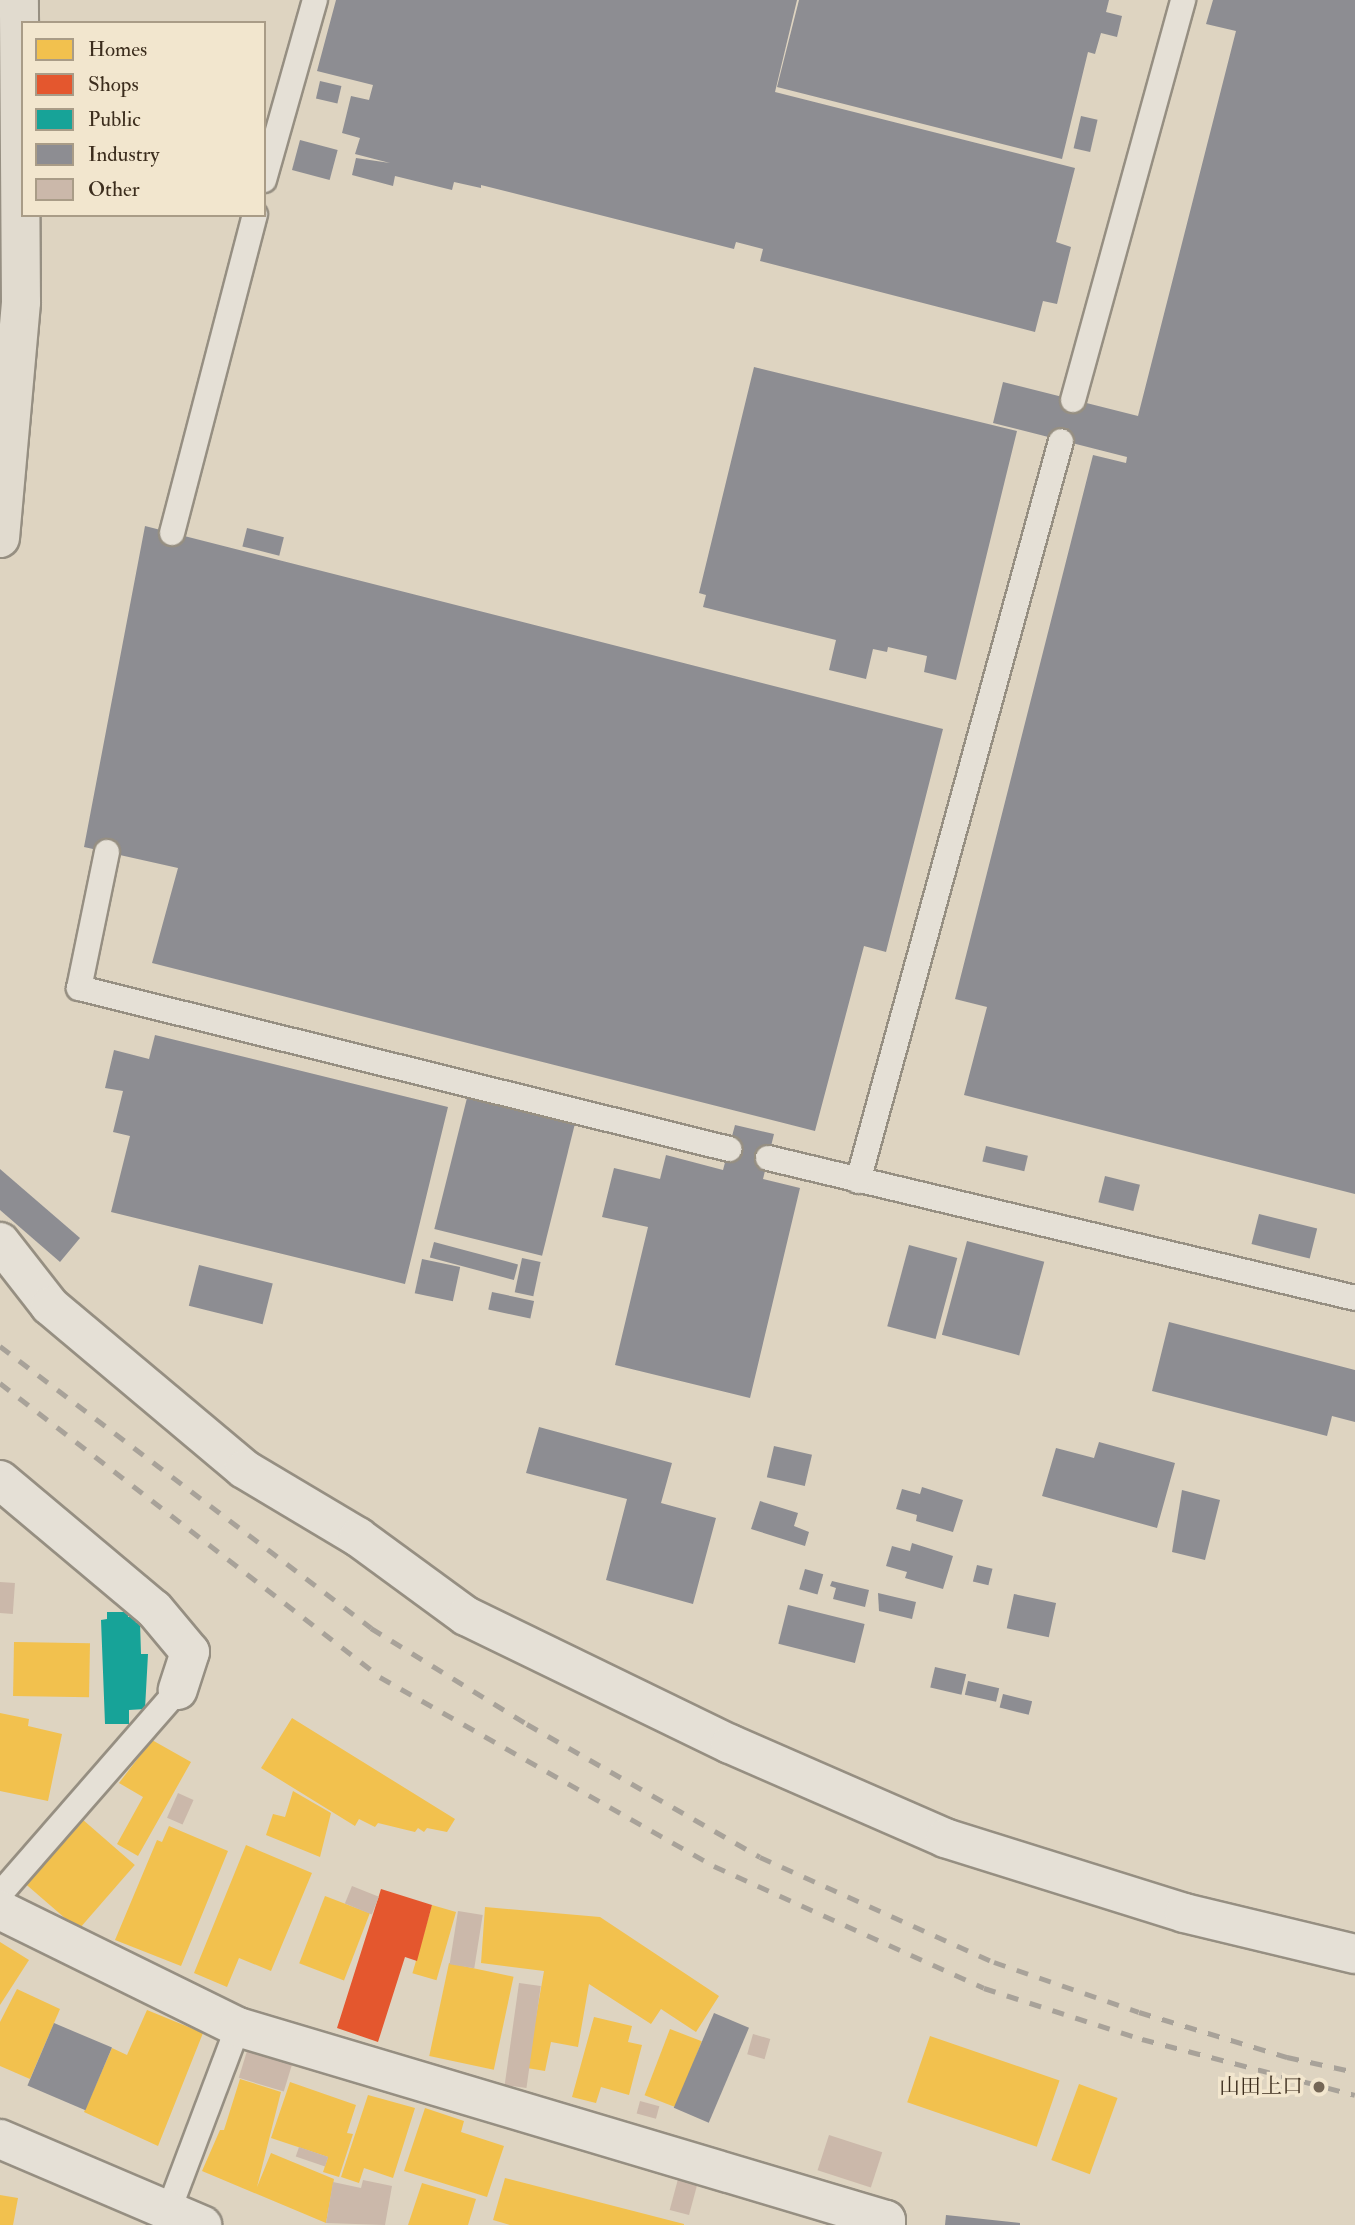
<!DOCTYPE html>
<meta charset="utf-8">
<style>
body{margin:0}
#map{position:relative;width:1355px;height:2225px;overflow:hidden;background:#ded4c1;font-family:"IM FELL Double Pica","Noto Serif JP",serif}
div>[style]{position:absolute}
.homes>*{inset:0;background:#f2c14e;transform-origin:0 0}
.shops>*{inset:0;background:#e4572e}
.public>*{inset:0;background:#17a398}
.industry>*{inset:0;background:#8d8d92;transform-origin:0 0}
.building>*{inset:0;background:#cbb8aa;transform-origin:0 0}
.roads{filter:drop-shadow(2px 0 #968f82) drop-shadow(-2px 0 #968f82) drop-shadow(0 2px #968f82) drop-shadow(0 -2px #968f82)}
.service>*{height:24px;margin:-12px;padding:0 12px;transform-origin:12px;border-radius:12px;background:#e5e0d6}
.minor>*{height:38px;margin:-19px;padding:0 19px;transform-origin:19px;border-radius:19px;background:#e5e0d6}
.tertiary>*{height:38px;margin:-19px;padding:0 19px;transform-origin:19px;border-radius:19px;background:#e5e0d6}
.primary>*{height:38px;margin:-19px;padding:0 19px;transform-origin:19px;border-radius:19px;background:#e1dbcf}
.rail>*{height:5px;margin-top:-2.5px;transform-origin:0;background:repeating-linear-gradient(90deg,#a8a299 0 12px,transparent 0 24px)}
.dots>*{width:19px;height:19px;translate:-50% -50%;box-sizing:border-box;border:4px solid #f2e6ce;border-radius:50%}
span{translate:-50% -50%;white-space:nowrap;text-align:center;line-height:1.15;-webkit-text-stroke:7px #f2e6ce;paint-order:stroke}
.poi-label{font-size:21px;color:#3c2d1d}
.right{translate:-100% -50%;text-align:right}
.legend{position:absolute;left:21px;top:21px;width:245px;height:196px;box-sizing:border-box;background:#f2e6ce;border:2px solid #a99c87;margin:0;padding:9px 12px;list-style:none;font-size:21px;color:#3c2d1d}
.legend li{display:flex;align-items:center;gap:14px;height:35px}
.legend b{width:35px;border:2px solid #a99c87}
</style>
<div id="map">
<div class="homes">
<i style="left:14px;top:1642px;width:76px;height:54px;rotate:1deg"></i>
<i style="clip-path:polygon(0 1713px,29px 1719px,28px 1726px,62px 1734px,48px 1801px,0 1791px)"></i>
<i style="clip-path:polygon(292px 1718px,455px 1819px,447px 1832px,427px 1828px,424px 1832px,418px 1828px,415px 1832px,378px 1823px,375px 1827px,359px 1819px,355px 1826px,261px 1768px)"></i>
<i style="clip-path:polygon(152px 1740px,191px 1762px,138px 1856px,117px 1844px,143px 1797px,119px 1783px)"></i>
<i style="clip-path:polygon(293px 1791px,331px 1813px,320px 1857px,266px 1835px,273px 1814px,285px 1817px)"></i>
<i style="left:82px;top:1819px;width:70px;height:86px;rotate:41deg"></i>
<i style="clip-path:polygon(169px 1826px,228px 1851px,181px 1966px,115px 1940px,157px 1840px,162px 1842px)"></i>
<i style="clip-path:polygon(246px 1845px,312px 1873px,271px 1971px,239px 1958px,227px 1987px,194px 1973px)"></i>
<i style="left:325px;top:1896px;width:48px;height:72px;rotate:21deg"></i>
<i style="left:432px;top:1905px;width:25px;height:71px;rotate:16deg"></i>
<i style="clip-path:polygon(485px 1907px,600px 1917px,719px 1996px,696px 2032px,661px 2009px,651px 2024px,589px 1984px,578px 2047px,551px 2042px,545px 2071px,527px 2068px,544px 1971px,481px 1963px)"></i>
<i style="clip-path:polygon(0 1942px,29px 1960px,0 2005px)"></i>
<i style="left:449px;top:1963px;width:66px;height:95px;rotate:12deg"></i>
<i style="clip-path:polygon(17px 1989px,60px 2009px,30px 2079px,0 2066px,0 2022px)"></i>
<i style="clip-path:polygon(147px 2010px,203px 2033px,158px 2146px,84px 2112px,112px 2048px,127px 2055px)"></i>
<i style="clip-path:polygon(594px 2017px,632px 2026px,628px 2042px,642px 2045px,629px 2095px,601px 2087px,596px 2103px,572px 2097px)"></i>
<i style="left:670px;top:2029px;width:34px;height:71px;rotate:21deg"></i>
<i style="left:930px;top:2036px;width:137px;height:70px;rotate:19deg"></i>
<i style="clip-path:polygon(240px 2079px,281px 2092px,257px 2187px,271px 2153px,334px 2179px,326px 2223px,202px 2171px,220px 2130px,224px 2130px)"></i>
<i style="clip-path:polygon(290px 2082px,356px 2105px,347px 2133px,353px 2134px,339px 2177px,323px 2172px,328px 2157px,271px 2138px)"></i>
<i style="left:1079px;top:2084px;width:41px;height:81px;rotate:20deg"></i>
<i style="clip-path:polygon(368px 2095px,415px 2108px,393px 2178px,364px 2168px,359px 2183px,341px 2177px)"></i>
<i style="clip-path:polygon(425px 2108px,464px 2121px,461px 2132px,504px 2146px,487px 2197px,404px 2171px)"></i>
<i style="clip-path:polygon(505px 2178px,684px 2224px,684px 2225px,510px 2225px,493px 2220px)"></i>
<i style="clip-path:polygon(422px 2183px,476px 2199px,468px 2225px,408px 2225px)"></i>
<i style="clip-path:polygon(0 2195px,18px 2198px,13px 2225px,0 2225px)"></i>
</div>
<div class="shops">
<i style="clip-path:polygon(381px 1889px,432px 1905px,417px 1961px,405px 1957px,378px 2042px,337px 2028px)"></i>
</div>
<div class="public">
<i style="clip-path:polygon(107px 1612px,128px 1612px,128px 1617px,135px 1617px,136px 1623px,140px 1622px,141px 1654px,148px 1654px,145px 1709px,129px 1710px,129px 1724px,105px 1724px,101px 1620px,107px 1619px)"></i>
</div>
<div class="industry">
<i style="clip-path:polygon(336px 0,797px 0,775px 92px,1075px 168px,1056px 242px,1071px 247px,1057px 304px,1043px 301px,1035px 332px,760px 261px,763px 249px,736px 242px,734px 249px,481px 185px,481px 188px,454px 182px,452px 190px,395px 176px,393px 186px,352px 175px,356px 158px,390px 163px,355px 154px,360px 138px,342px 133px,351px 96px,369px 100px,373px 85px,317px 71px)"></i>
<i style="clip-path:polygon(799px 0,1109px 0,1106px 12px,1122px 16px,1117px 37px,1101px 33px,1095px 54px,1088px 52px,1062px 159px,777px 87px)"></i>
<i style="clip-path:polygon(1213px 0,1355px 0,1355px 1194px,964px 1095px,987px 1007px,955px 999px,1093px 455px,1126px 463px,1127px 457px,993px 423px,1003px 382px,1138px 416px,1236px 31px,1206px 24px)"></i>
<i style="left:320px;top:81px;width:22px;height:18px;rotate:13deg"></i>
<i style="left:1081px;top:116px;width:17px;height:33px;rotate:13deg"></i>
<i style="left:300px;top:140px;width:39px;height:31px;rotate:15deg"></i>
<i style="clip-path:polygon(754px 367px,1017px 431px,956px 680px,924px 672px,927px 656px,888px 647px,887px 652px,873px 649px,866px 679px,829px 670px,836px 640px,703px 607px,706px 595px,699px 593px)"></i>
<i style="clip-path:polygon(145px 526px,943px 729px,886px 952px,864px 946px,815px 1131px,152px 963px,178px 868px,84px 847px)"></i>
<i style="left:247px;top:528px;width:38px;height:19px;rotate:14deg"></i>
<i style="clip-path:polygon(155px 1035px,448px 1107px,405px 1284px,111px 1212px,130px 1136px,113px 1132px,123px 1091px,105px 1088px,114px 1050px,149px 1059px)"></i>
<i style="left:467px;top:1098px;width:111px;height:135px;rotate:14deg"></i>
<i style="clip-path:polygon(735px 1125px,774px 1134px,763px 1179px,800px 1188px,750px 1398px,615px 1365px,648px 1227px,602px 1217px,614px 1168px,660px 1179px,666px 1155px,723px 1170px)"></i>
<i style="left:986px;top:1146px;width:43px;height:16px;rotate:13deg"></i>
<i style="clip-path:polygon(0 1169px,80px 1238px,60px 1262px,0 1210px)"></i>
<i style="left:1105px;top:1176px;width:36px;height:27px;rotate:14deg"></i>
<i style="left:1259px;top:1214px;width:60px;height:31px;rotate:14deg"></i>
<i style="left:967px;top:1241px;width:80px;height:97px;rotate:15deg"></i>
<i style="left:434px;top:1242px;width:87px;height:16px;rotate:15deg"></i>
<i style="left:909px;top:1245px;width:50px;height:84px;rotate:15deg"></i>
<i style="left:522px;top:1258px;width:19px;height:35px;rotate:12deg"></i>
<i style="left:422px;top:1259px;width:39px;height:35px;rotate:12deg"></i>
<i style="left:199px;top:1265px;width:76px;height:42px;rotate:14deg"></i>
<i style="left:492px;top:1292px;width:43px;height:18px;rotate:12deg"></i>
<i style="clip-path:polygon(1169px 1322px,1355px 1370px,1355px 1422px,1332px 1416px,1327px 1436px,1152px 1391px)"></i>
<i style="clip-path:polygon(539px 1427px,672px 1463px,661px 1503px,716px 1518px,693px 1604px,606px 1580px,627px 1499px,526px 1473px)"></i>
<i style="clip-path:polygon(1099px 1442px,1175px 1463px,1157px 1528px,1042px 1496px,1056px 1448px,1094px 1458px)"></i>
<i style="left:774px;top:1446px;width:39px;height:32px;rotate:13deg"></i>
<i style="clip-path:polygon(922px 1487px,963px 1500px,953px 1532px,916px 1521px,917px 1515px,896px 1509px,902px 1489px,920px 1494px)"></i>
<i style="clip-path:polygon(1182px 1490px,1220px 1500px,1205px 1560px,1172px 1552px)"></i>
<i style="clip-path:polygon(760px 1501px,798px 1513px,794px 1526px,809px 1532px,805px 1546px,751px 1529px)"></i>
<i style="clip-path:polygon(912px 1543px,953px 1556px,943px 1589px,905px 1578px,907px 1572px,886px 1566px,892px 1546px,910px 1551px)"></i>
<i style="left:977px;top:1565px;width:16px;height:17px;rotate:14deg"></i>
<i style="left:805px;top:1569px;width:19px;height:21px;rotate:16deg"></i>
<i style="clip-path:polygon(832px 1581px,869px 1590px,865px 1607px,833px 1599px,836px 1588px,830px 1586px)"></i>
<i style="clip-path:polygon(878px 1593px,916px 1602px,912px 1619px,879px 1611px)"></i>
<i style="left:1014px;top:1594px;width:43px;height:35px;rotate:12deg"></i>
<i style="left:788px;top:1605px;width:79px;height:40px;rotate:14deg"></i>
<i style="left:935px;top:1667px;width:32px;height:21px;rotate:13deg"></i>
<i style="left:968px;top:1681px;width:32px;height:14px;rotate:13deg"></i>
<i style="left:1003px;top:1694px;width:30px;height:14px;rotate:14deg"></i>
<i style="left:714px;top:2013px;width:38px;height:103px;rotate:23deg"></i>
<i style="left:54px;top:2023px;width:63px;height:68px;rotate:23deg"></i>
<i style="clip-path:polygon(946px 2215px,1020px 2223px,1020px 2225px,945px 2225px)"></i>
</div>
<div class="building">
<i style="left:0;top:1582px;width:15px;height:31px;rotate:4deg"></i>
<i style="left:178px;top:1793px;width:17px;height:27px;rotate:24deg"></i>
<i style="left:352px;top:1886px;width:29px;height:19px;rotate:22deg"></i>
<i style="left:458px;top:1911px;width:25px;height:54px;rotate:9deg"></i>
<i style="left:519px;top:1983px;width:22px;height:103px;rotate:8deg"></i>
<i style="left:753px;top:2034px;width:18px;height:21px;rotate:16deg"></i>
<i style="left:247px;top:2051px;width:47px;height:28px;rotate:17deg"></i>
<i style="left:640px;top:2101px;width:20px;height:13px;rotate:15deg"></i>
<i style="left:829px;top:2135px;width:56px;height:37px;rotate:18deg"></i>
<i style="left:299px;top:2147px;width:31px;height:10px;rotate:19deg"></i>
<i style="left:678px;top:2179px;width:20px;height:32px;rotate:15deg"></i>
<i style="clip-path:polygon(363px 2180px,392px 2186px,385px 2225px,326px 2223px,333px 2182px,361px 2188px)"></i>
</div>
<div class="roads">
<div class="service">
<i style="left:264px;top:180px;width:187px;rotate:-74.2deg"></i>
<i style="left:1073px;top:400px;width:415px;rotate:-74.6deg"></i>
<i style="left:172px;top:533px;width:329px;rotate:-75.4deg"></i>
<i style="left:107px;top:852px;width:139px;rotate:101.6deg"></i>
<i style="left:79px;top:988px;width:670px;rotate:13.91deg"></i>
<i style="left:768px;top:1158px;width:603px;rotate:13.41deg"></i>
<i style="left:858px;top:1181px;width:767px;rotate:-74.66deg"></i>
<i style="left:0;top:1894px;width:271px;rotate:-48.9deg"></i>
<i style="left:168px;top:2212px;width:198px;rotate:-69.3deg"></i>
</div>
<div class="minor">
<i style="left:0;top:1242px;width:81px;rotate:52deg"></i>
<i style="left:50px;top:1306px;width:253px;rotate:40deg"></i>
<i style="left:244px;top:1469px;width:133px;rotate:30.8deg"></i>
<i style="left:358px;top:1537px;width:134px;rotate:36.2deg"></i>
<i style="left:466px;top:1616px;width:293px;rotate:25.9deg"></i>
<i style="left:730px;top:1744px;width:235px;rotate:23.6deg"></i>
<i style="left:945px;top:1838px;width:250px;rotate:17.4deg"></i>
<i style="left:1184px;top:1913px;width:176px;rotate:13.5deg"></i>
<i style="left:0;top:1480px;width:201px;rotate:40deg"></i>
<i style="left:154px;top:1609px;width:56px;rotate:50.1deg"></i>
<i style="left:190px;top:1652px;width:40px;rotate:108deg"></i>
<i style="left:0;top:1910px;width:265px;rotate:26.2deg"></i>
<i style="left:238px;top:2027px;width:676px;rotate:16.59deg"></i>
<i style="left:886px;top:2220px;width:5px;rotate:90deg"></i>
</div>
<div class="tertiary">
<i style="left:0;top:2139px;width:220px;rotate:23.1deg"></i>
</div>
<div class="primary">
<i style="left:0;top:538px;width:237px;rotate:-84.9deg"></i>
<i style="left:21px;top:302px;width:302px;rotate:-90.4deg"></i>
</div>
</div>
<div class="rail">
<i style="left:0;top:1346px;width:466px;rotate:37.2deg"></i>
<i style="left:371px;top:1628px;width:183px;rotate:31.6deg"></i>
<i style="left:527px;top:1724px;width:268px;rotate:29.7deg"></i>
<i style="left:760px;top:1857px;width:256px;rotate:24.2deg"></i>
<i style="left:994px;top:1962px;width:153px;rotate:19deg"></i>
<i style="left:1139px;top:2012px;width:155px;rotate:16.9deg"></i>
<i style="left:1287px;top:2057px;width:70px;rotate:12.4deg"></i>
<i style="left:0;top:1383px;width:480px;rotate:37.7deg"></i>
<i style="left:380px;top:1677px;width:384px;rotate:29.5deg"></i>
<i style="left:714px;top:1866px;width:296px;rotate:24.3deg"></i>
<i style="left:984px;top:1988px;width:166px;rotate:17.9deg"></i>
<i style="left:1142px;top:2039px;width:220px;rotate:14.7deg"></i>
</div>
<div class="dots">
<i style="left:1319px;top:2087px;background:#756756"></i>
</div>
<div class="poi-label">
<span class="right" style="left:1303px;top:2087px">山田上口</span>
</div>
<ul class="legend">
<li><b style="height:19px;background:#f2c14e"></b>Homes</li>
<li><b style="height:19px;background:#e4572e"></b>Shops</li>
<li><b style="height:19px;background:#17a398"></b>Public</li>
<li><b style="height:19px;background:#8d8d92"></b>Industry</li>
<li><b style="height:19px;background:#cbb8aa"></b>Other</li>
</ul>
</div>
